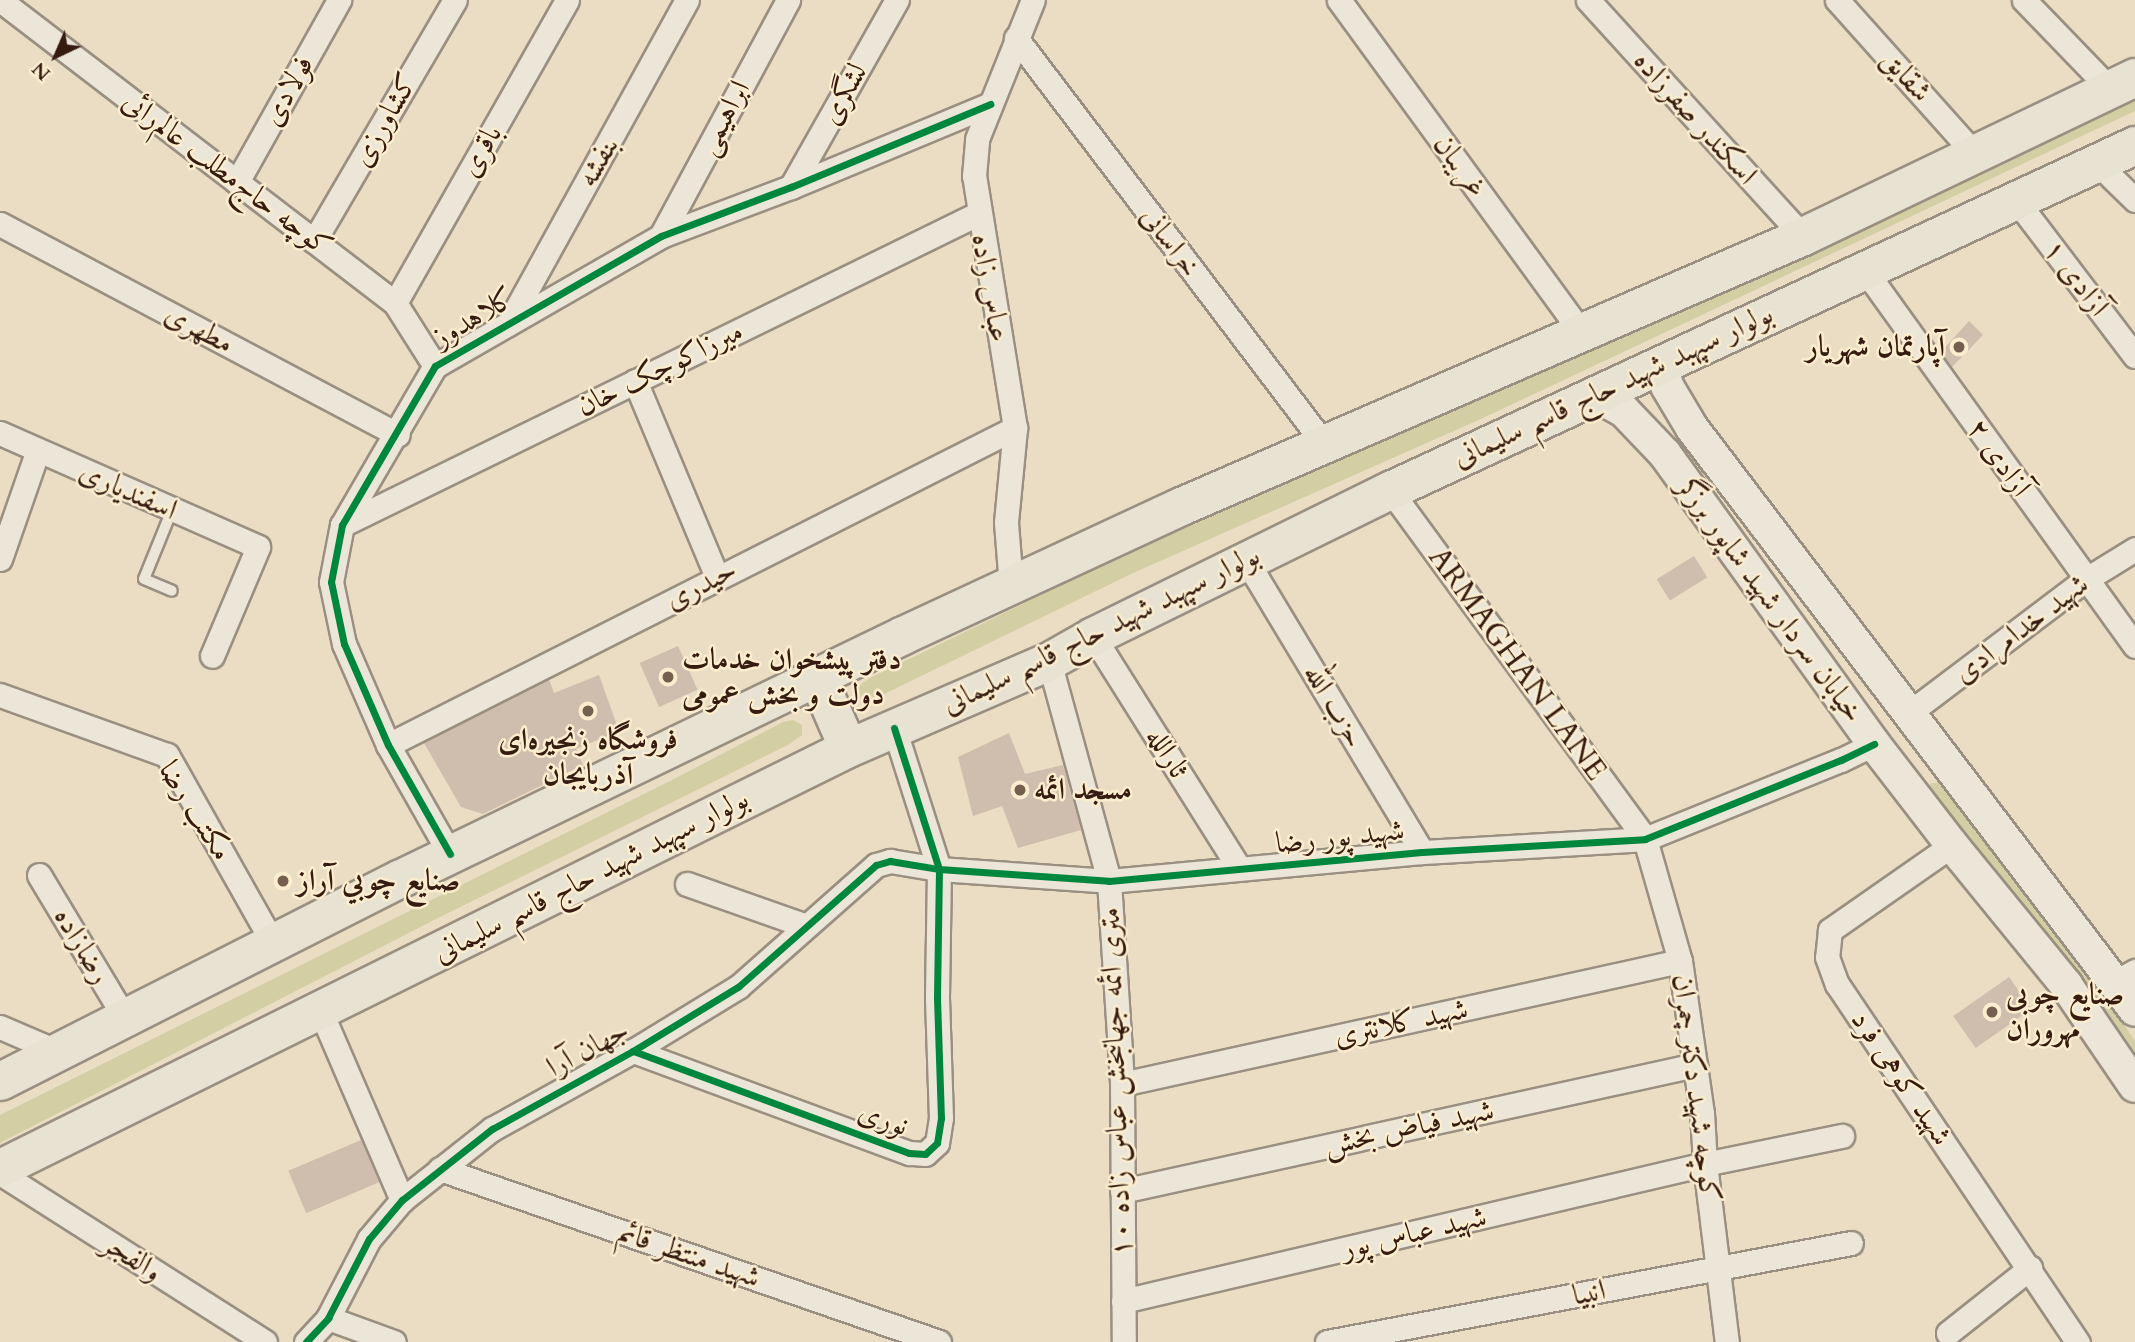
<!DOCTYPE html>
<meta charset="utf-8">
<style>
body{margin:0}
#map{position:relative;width:2135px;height:1342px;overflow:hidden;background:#eaddc3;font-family:Cardo,Amiri,serif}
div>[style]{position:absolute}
.green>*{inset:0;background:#d4cea4}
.building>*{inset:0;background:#cfbdad;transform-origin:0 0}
.roads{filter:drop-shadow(2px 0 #9a8f80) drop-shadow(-2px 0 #9a8f80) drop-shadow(0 2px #9a8f80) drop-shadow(0 -2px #9a8f80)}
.service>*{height:10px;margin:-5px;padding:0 5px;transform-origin:5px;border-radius:5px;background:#ece6d9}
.minor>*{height:23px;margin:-11.5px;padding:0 11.5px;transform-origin:11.5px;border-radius:11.5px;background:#ece6d9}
.secondary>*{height:32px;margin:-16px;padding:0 16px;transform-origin:16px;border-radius:16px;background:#ece6d9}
.primary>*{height:37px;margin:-18.5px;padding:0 18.5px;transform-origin:18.5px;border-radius:18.5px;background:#e8e2d3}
.cycleway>*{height:7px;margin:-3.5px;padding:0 3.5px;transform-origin:3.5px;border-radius:3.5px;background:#00873e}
.dots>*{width:19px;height:19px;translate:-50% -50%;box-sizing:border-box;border:4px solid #fbedce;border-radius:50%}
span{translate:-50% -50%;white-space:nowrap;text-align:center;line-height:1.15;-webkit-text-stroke:5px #fbedce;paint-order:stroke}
.street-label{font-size:30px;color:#361b11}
.poi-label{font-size:30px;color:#361b11;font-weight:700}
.right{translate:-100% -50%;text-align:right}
.left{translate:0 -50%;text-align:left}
.north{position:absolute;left:21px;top:21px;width:70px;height:70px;-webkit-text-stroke:5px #fbedce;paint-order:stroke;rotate:224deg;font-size:19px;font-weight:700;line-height:28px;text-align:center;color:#361b11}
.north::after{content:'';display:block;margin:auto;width:24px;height:32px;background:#361b11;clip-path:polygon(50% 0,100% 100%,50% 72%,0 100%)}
</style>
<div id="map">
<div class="green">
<i style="clip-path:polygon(2135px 96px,2135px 111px,1483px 418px,1131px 574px,878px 697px,864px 701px,856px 692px,861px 684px,870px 678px,1122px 556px,1418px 426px)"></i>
<i style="clip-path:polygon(793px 720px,802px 725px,802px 735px,788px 745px,434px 920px,0 1143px,0 1115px,676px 778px,783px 722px)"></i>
<i style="clip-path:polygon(1931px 783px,1939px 783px,2089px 972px,2135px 1041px,2135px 1072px,1928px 793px)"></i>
</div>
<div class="building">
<i style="clip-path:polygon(1969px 321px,1983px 335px,1952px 367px,1941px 352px)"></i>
<i style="left:1694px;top:556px;width:25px;height:44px;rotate:58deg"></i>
<i style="left:678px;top:646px;width:48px;height:42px;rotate:66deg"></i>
<i style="clip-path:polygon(599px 675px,619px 731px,576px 749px,583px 765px,483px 814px,461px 807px,424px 743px,549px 679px,554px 693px)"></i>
<i style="clip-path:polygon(1009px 733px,1025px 774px,1063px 765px,1081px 830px,1018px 848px,1002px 806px,973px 816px,958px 757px)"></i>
<i style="left:2009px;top:977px;width:39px;height:68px;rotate:55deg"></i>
<i style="left:361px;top:1140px;width:46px;height:79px;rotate:67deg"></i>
</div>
<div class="roads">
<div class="service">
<i style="left:172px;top:510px;width:74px;rotate:112.1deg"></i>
<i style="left:144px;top:579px;width:30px;rotate:23deg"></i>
</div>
<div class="minor">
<i style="left:0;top:0;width:498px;rotate:37.5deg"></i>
<i style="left:395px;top:303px;width:75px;rotate:57.6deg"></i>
<i style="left:1339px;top:0;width:411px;rotate:53.9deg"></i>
<i style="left:1588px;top:0;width:319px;rotate:47.7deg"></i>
<i style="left:1837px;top:0;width:205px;rotate:48.2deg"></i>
<i style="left:2024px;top:0;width:124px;rotate:46deg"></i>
<i style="left:1016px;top:38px;width:511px;rotate:52.79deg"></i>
<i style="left:2097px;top:163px;width:53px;rotate:44.2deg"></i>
<i style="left:237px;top:182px;width:209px;rotate:-60.7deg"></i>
<i style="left:791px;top:187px;width:215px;rotate:-60.5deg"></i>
<i style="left:2016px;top:200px;width:196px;rotate:52.7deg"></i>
<i style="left:0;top:224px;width:450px;rotate:27.9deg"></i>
<i style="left:661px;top:236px;width:268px;rotate:-61.7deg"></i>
<i style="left:314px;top:241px;width:279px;rotate:-59.7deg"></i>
<i style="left:1864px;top:269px;width:464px;rotate:54.3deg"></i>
<i style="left:395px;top:303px;width:348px;rotate:-60.4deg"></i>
<i style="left:508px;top:324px;width:370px;rotate:-61.1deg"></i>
<i style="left:635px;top:381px;width:212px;rotate:67.3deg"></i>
<i style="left:0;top:433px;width:282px;rotate:23.8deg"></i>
<i style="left:258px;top:547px;width:118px;rotate:112.9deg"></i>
<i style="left:1390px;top:490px;width:432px;rotate:53.8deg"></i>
<i style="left:1645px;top:839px;width:127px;rotate:74deg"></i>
<i style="left:1680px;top:961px;width:154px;rotate:81.8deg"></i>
<i style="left:1702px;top:1113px;width:51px;rotate:86.6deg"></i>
<i style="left:1705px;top:1164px;width:179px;rotate:83deg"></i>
<i style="left:342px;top:525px;width:707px;rotate:-26.09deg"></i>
<i style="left:0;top:559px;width:115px;rotate:-70.8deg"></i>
<i style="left:1246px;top:560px;width:341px;rotate:58.9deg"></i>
<i style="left:1011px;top:586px;width:64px;rotate:-94.5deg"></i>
<i style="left:1006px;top:522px;width:94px;rotate:-84.5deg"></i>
<i style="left:1015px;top:428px;width:255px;rotate:-99.2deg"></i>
<i style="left:974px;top:176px;width:37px;rotate:-85deg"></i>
<i style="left:977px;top:139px;width:150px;rotate:-68.1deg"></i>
<i style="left:1093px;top:636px;width:275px;rotate:57.8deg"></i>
<i style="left:1049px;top:661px;width:228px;rotate:74.7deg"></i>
<i style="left:1109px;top:881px;width:203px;rotate:86.3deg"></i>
<i style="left:1122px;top:1084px;width:258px;rotate:89.6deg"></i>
<i style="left:0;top:695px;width:177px;rotate:19.8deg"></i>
<i style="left:167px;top:755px;width:216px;rotate:60.6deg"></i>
<i style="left:1909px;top:713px;width:221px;rotate:-37.1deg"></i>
<i style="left:2085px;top:580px;width:59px;rotate:-31.8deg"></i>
<i style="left:894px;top:728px;width:148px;rotate:72.3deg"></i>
<i style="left:939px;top:869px;width:170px;rotate:4deg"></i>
<i style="left:1109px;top:881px;width:314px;rotate:-5.3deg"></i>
<i style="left:1422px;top:852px;width:223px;rotate:-3.3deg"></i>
<i style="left:1645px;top:839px;width:211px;rotate:-22deg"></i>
<i style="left:1841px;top:760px;width:37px;rotate:-26deg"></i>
<i style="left:388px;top:745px;width:703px;rotate:-26.82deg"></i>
<i style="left:1952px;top:845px;width:149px;rotate:145.1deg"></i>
<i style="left:1830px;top:930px;width:27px;rotate:96deg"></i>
<i style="left:1827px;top:957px;width:29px;rotate:70deg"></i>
<i style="left:1837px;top:984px;width:432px;rotate:56.1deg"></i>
<i style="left:450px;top:854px;width:125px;rotate:-119.6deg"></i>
<i style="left:388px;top:745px;width:110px;rotate:-113.5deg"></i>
<i style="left:344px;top:644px;width:63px;rotate:-101.8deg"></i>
<i style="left:331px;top:582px;width:58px;rotate:-79.1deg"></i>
<i style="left:342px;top:525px;width:184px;rotate:-59.7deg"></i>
<i style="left:435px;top:366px;width:261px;rotate:-29.9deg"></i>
<i style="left:661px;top:236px;width:139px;rotate:-20.7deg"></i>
<i style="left:791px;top:187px;width:216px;rotate:-22.6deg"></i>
<i style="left:39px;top:875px;width:167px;rotate:59deg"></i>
<i style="left:687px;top:884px;width:126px;rotate:19.4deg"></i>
<i style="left:2115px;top:982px;width:23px;rotate:-29deg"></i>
<i style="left:321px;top:1012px;width:205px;rotate:66.7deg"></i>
<i style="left:0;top:1027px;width:61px;rotate:23.2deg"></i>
<i style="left:1122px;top:1084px;width:571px;rotate:-12.43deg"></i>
<i style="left:440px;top:1169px;width:528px;rotate:19.12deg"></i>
<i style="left:0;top:1173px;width:314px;rotate:32.5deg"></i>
<i style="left:1122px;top:1191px;width:587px;rotate:-12.4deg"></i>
<i style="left:1123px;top:1301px;width:598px;rotate:-13.25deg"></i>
<i style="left:1705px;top:1164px;width:140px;rotate:-11.6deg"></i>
<i style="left:328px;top:1318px;width:70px;rotate:20deg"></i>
<i style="left:1948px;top:1333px;width:105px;rotate:-38.4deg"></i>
<i style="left:306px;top:1342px;width:33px;rotate:-47deg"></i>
<i style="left:328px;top:1318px;width:89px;rotate:-62.6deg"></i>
<i style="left:369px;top:1239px;width:51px;rotate:-49.8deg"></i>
<i style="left:402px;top:1200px;width:115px;rotate:-38.3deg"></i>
<i style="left:492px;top:1129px;width:161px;rotate:-29deg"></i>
<i style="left:633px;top:1051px;width:123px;rotate:-31.4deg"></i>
<i style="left:738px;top:987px;width:184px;rotate:-41.5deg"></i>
<i style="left:876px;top:865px;width:15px;rotate:-16deg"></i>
<i style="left:890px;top:861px;width:50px;rotate:9.3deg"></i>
<i style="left:939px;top:869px;width:129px;rotate:90.9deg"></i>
<i style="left:937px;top:998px;width:120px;rotate:88.1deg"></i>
<i style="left:941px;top:1118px;width:25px;rotate:99deg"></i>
<i style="left:937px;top:1143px;width:16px;rotate:137deg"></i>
<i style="left:925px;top:1154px;width:16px;rotate:-176deg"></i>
<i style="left:909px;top:1153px;width:294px;rotate:-159.7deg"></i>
<i style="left:1327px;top:1342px;width:533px;rotate:-10.7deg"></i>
</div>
<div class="secondary">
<i style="left:1661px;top:363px;width:24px;rotate:75deg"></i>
<i style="left:1667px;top:386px;width:49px;rotate:59.2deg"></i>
<i style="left:1692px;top:428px;width:731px;rotate:52.72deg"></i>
<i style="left:1595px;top:395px;width:33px;rotate:29deg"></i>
<i style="left:1624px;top:411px;width:59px;rotate:46.4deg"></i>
<i style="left:1665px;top:454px;width:357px;rotate:54.2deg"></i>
<i style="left:1874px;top:744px;width:128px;rotate:52.3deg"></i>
<i style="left:1952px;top:845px;width:181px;rotate:50.8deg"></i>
<i style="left:2066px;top:985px;width:122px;rotate:55.7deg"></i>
</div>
<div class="primary">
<i style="left:817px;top:677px;width:77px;rotate:66.4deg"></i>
<i style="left:0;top:1081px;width:447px;rotate:-26.9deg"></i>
<i style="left:399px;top:879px;width:560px;rotate:-25.83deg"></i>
<i style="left:903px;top:635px;width:306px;rotate:-24.9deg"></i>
<i style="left:1181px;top:506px;width:678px;rotate:-23.46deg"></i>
<i style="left:1803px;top:236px;width:368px;rotate:-25.6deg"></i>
<i style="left:0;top:1168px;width:946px;rotate:-26.35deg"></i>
<i style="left:848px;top:748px;width:219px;rotate:-23.4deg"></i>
<i style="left:1049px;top:661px;width:51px;rotate:-29.6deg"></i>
<i style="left:1093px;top:636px;width:331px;rotate:-26.2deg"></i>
<i style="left:1390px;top:490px;width:821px;rotate:-24.85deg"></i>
</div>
</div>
<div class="cycleway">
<i style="left:894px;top:728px;width:148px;rotate:72.3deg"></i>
<i style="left:939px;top:869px;width:170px;rotate:4deg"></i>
<i style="left:1109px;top:881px;width:314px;rotate:-5.3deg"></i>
<i style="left:1422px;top:852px;width:223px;rotate:-3.3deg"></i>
<i style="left:1645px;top:839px;width:211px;rotate:-22deg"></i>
<i style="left:1841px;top:760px;width:37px;rotate:-26deg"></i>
<i style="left:450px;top:854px;width:125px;rotate:-119.6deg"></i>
<i style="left:388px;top:745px;width:110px;rotate:-113.5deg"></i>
<i style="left:344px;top:644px;width:63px;rotate:-101.8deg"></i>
<i style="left:331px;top:582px;width:58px;rotate:-79.1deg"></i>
<i style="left:342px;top:525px;width:184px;rotate:-59.7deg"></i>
<i style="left:435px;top:366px;width:261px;rotate:-29.9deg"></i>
<i style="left:661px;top:236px;width:139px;rotate:-20.7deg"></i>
<i style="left:791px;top:187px;width:216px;rotate:-22.6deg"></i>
<i style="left:306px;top:1342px;width:33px;rotate:-47deg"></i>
<i style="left:328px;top:1318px;width:89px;rotate:-62.6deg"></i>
<i style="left:369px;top:1239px;width:51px;rotate:-49.8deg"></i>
<i style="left:402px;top:1200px;width:115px;rotate:-38.3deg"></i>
<i style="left:492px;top:1129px;width:161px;rotate:-29deg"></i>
<i style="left:633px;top:1051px;width:123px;rotate:-31.4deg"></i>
<i style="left:738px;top:987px;width:184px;rotate:-41.5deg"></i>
<i style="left:876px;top:865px;width:15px;rotate:-16deg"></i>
<i style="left:890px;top:861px;width:50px;rotate:9.3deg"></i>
<i style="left:939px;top:869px;width:129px;rotate:90.9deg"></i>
<i style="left:937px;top:998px;width:120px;rotate:88.1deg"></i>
<i style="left:941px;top:1118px;width:25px;rotate:99deg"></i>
<i style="left:937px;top:1143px;width:16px;rotate:137deg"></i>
<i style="left:925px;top:1154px;width:16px;rotate:-176deg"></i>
<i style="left:909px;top:1153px;width:294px;rotate:-159.7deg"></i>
</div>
<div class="dots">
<i style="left:1959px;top:347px;background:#755f4f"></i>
<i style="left:668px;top:677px;background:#755f4f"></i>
<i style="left:588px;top:711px;background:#755f4f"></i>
<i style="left:1020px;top:790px;background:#755f4f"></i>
<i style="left:283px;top:881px;background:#755f4f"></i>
<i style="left:1992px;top:1012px;background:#755f4f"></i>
</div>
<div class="street-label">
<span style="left:1906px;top:76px;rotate:48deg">شقایق</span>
<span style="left:288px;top:91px;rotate:-61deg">فولادی</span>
<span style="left:844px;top:94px;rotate:-61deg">لشگری</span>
<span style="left:724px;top:118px;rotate:-62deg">ابراهیمی</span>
<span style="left:1695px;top:118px;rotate:48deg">اسکندر صفرزاده</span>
<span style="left:385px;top:120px;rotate:-60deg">کشاورزی</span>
<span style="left:481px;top:151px;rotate:-60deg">باقری</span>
<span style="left:598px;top:162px;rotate:-61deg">بنفشه</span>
<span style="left:1460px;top:166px;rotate:54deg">غریبان</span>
<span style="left:227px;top:174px;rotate:37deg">کوچه حاج‌مطلب عالم‌رائی</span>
<span style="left:1170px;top:242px;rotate:53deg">خراسانی</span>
<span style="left:2076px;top:278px;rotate:53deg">آزادی ۱</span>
<span style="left:990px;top:288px;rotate:80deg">عباس زاده</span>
<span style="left:474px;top:318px;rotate:-30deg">کلاهدوز</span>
<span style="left:199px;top:329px;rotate:28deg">مطهری</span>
<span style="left:660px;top:369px;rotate:-26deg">میرزاکوچک خان</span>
<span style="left:1613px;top:386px;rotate:-25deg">بولوار سپهبد شهید حاج قاسم سلیمانی</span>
<span style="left:1999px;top:458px;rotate:55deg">آزادی ۲</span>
<span style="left:128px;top:491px;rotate:24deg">اسفندیاری</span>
<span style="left:701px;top:585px;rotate:-27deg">حیدری</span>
<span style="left:1770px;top:600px;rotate:54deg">خیابان سردار شهید شاپور برزگر</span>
<span style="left:2021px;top:629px;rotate:-37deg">شهید خدامرادی</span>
<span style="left:1101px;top:630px;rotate:-26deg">بولوار سپهبد شهید حاج قاسم سلیمانی</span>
<span style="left:1517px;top:664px;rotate:54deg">ARMAGHAN LANE</span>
<span style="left:1334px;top:706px;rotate:59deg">حزب الله</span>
<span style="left:1167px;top:753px;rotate:58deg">ثارالله</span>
<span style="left:195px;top:811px;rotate:58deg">مکتب رضا</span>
<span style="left:1340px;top:837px;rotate:-6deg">شهید پور رضا</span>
<span style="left:591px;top:876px;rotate:-27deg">بولوار سپهبد شهید حاج قاسم سلیمانی</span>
<span style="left:82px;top:946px;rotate:59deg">رضازاده</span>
<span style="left:1401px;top:1023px;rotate:-12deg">شهید کلانتری</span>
<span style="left:588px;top:1049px;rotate:-28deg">جهان آرا</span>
<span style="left:1901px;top:1078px;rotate:56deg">شهید کوهی فرد</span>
<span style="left:1116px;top:1082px;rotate:-92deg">۱۰ متری ائمه جهانبخش عباس زاده</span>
<span style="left:1696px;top:1088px;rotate:83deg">کوچه شهید دکتر چمران</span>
<span style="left:883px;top:1119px;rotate:19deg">نوری</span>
<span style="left:1409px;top:1128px;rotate:-12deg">شهید فیاض بخش</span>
<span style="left:1414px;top:1233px;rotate:-13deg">شهید عباس پور</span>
<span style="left:689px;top:1255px;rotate:19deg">شهید منتظر قائم</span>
<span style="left:132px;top:1258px;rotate:33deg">والفجر</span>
<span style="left:1589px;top:1293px;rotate:-11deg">انبیا</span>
</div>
<div class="poi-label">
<span class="right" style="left:1945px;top:347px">آپارتمان شهریار</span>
<span class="left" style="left:682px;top:677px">دفتر پیشخوان خدمات<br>دولت و بخش عمومی</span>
<span style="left:588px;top:757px">فروشگاه زنجیره‌ای<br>آذربایجان</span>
<span class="left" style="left:1034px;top:790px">مسجد ائمه</span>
<span class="left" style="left:297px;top:881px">صنايع چوبي آراز</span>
<span class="left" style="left:2006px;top:1012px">صنایع چوبی<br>مهروران</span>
</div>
<div class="north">N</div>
</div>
